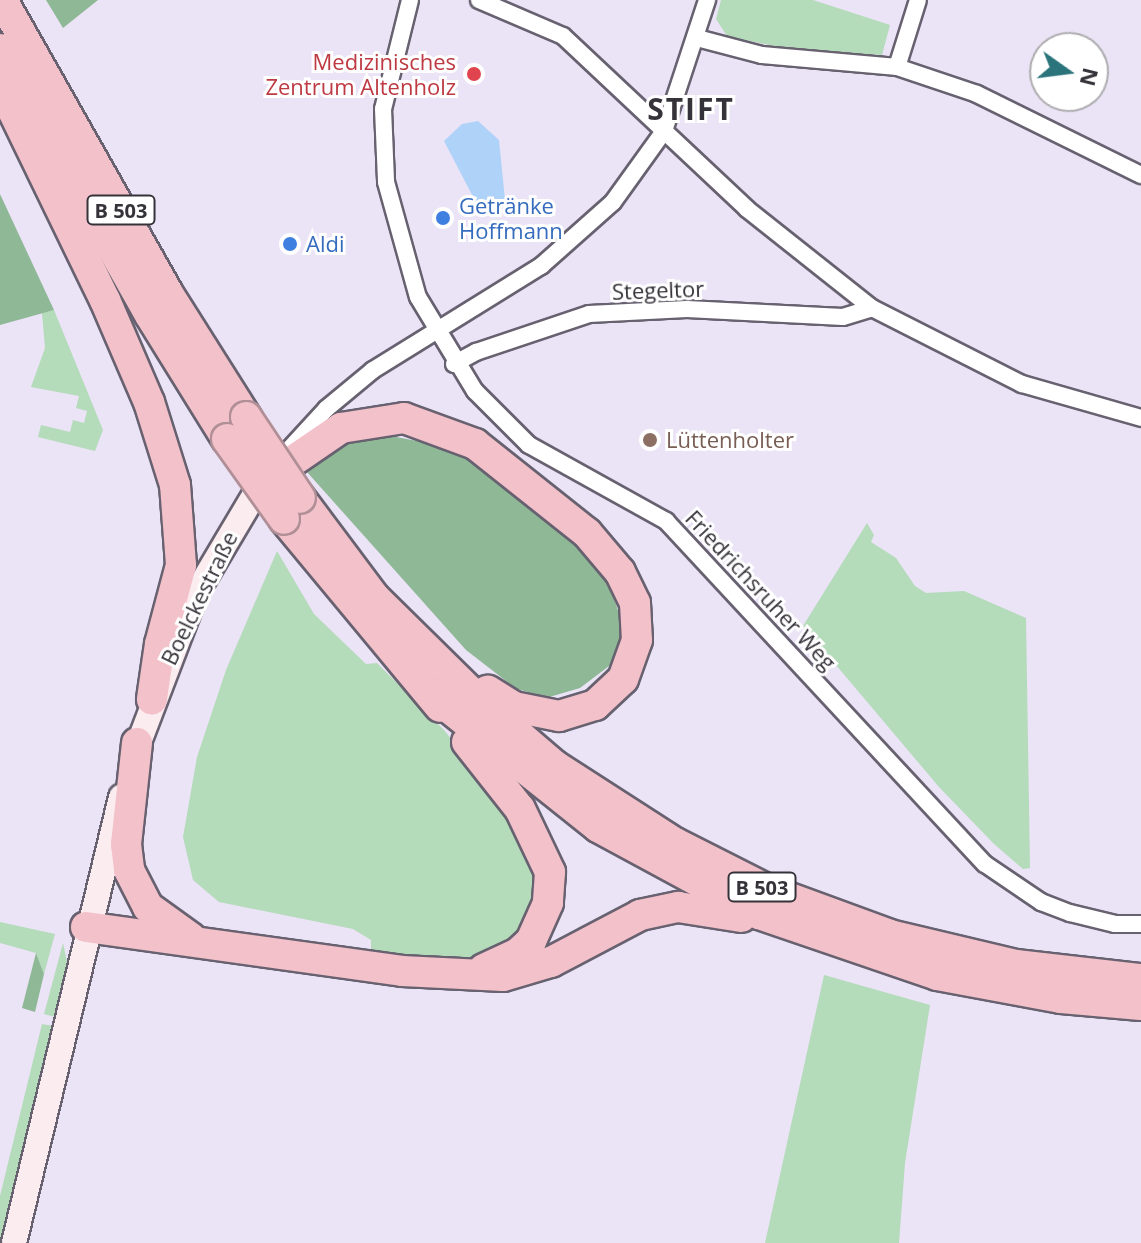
<!DOCTYPE html>
<meta charset="utf-8">
<style>
body{margin:0}
#map{position:relative;width:1141px;height:1243px;overflow:hidden;background:#ebe3f6;font-family:"Open Sans",sans-serif}
div>[style]{position:absolute}
.green>*{inset:0;background:#b4dbba}
.forest>*{inset:0;background:#8fb896}
.water>*{inset:0;background:#afd2f8}
.roads{filter:drop-shadow(2px 0 #676170) drop-shadow(-2px 0 #676170) drop-shadow(0 2px #676170) drop-shadow(0 -2px #676170)}
.street>*{height:16px;margin:-8px;padding:0 8px;transform-origin:8px;border-radius:8px;background:#fff}
.secondary>*{height:24px;margin:-12px;padding:0 12px;transform-origin:12px;border-radius:12px;background:#fbecef}
.highway>*{height:30px;margin:-15px;padding:0 15px;transform-origin:15px;border-radius:15px;background:#f3c1c9}
.bridges{filter:drop-shadow(2px 0 #b08f97) drop-shadow(-2px 0 #b08f97) drop-shadow(0 2px #b08f97) drop-shadow(0 -2px #b08f97)}
.highway-bridge>*{height:30px;margin:-15px;padding:0 15px;transform-origin:15px;border-radius:15px;background:#f3c1c9}
.dots>*{width:22px;height:22px;translate:-50% -50%;box-sizing:border-box;border:4px solid #fff;border-radius:50%}
span{translate:-50% -50%;white-space:nowrap;text-align:center;line-height:1.15;-webkit-text-stroke:6px #fff;paint-order:stroke}
.shield-label span{padding:2px 6px;background:#fff;border:2px solid;border-radius:6px;-webkit-text-stroke-width:0}
.shield-label{font-size:20px;color:#353239;font-weight:700}
.health-label{font-size:22px;color:#be3a42}
.right{translate:-100% -50%;text-align:right}
.shop-label{font-size:22px;color:#366cbe}
.left{translate:0 -50%;text-align:left}
.street-label{font-size:22px;color:#353239}
.education-label{font-size:22px;color:#785e54}
.district-label{font-size:30px;color:#353239;font-weight:700;letter-spacing:2px}
.north{position:absolute;left:1029px;top:32px;width:80px;height:80px;box-sizing:border-box;background:#fff;border:2px solid #aeadb0;border-radius:50%;rotate:104deg;font-size:22px;font-weight:700;line-height:32px;text-align:center;color:#353239}
.north::after{content:'';display:block;margin:auto;width:28px;height:36px;background:#2b747c;clip-path:polygon(50% 0,100% 100%,50% 72%,0 100%)}
</style>
<div id="map">
<div class="green">
<i style="clip-path:polygon(721px 0,813px 0,890px 25px,882px 55px,788px 49px,727px 36px,716px 19px)"></i>
<i style="clip-path:polygon(54px 310px,103px 430px,95px 451px,38px 437px,41px 425px,70px 432px,73px 420px,84px 423px,87px 411px,76px 408px,79px 396px,31px 387px,45px 348px,42px 313px)"></i>
<i style="clip-path:polygon(867px 523px,874px 535px,871px 542px,896px 558px,915px 586px,926px 593px,964px 591px,1026px 618px,1030px 868px,1023px 869px,994px 844px,939px 787px,803px 626px)"></i>
<i style="clip-path:polygon(277px 551px,314px 614px,366px 664px,377px 663px,444px 730px,525px 832px,543px 892px,522px 939px,482px 963px,371px 957px,371px 940px,353px 929px,219px 902px,193px 880px,183px 837px,197px 757px,226px 670px)"></i>
<i style="clip-path:polygon(0 922px,55px 934px,44px 974px,36px 953px,0 943px)"></i>
<i style="clip-path:polygon(63px 943px,67px 962px,55px 1017px,44px 1014px)"></i>
<i style="clip-path:polygon(824px 975px,930px 1005px,905px 1163px,899px 1243px,765px 1243px)"></i>
<i style="clip-path:polygon(42px 1024px,53px 1026px,4px 1243px,0 1243px,0 1196px)"></i>
</div>
<div class="forest">
<i style="clip-path:polygon(46px 0,98px 0,63px 28px)"></i>
<i style="clip-path:polygon(0 194px,54px 310px,0 325px)"></i>
<i style="clip-path:polygon(381px 434px,453px 448px,524px 492px,602px 565px,625px 630px,617px 660px,580px 688px,546px 698px,515px 688px,466px 650px,307px 472px,342px 445px)"></i>
<i style="clip-path:polygon(36px 953px,44px 974px,35px 1012px,22px 1008px)"></i>
</div>
<div class="water">
<i style="clip-path:polygon(478px 121px,499px 140px,505px 200px,501px 208px,483px 216px,444px 141px,462px 124px)"></i>
</div>
<div class="roads">
<div class="street">
<i style="left:410px;top:0;width:112px;rotate:103.9deg"></i>
<i style="left:383px;top:109px;width:73px;rotate:87.6deg"></i>
<i style="left:386px;top:182px;width:119px;rotate:74.5deg"></i>
<i style="left:418px;top:297px;width:110px;rotate:58.8deg"></i>
<i style="left:475px;top:391px;width:76px;rotate:45deg"></i>
<i style="left:529px;top:445px;width:157px;rotate:29deg"></i>
<i style="left:666px;top:521px;width:468px;rotate:47.1deg"></i>
<i style="left:985px;top:864px;width:68px;rotate:34.2deg"></i>
<i style="left:1041px;top:902px;width:31px;rotate:21deg"></i>
<i style="left:1070px;top:913px;width:46px;rotate:13.7deg"></i>
<i style="left:1115px;top:924px;width:26px"></i>
<i style="left:479px;top:0;width:91px;rotate:23.2deg"></i>
<i style="left:563px;top:36px;width:253px;rotate:43.2deg"></i>
<i style="left:747px;top:209px;width:159px;rotate:38.4deg"></i>
<i style="left:872px;top:308px;width:168px;rotate:26.9deg"></i>
<i style="left:1022px;top:384px;width:124px;rotate:15.9deg"></i>
<i style="left:697px;top:38px;width:67px;rotate:14.7deg"></i>
<i style="left:762px;top:55px;width:136px;rotate:5.1deg"></i>
<i style="left:897px;top:67px;width:84px;rotate:18.6deg"></i>
<i style="left:977px;top:94px;width:183px;rotate:26.3deg"></i>
<i style="left:897px;top:67px;width:70px;rotate:-72.6deg"></i>
<i style="left:454px;top:364px;width:25px;rotate:-29deg"></i>
<i style="left:476px;top:352px;width:119px;rotate:-18.6deg"></i>
<i style="left:589px;top:314px;width:98px;rotate:-2.9deg"></i>
<i style="left:687px;top:309px;width:156px;rotate:2.9deg"></i>
<i style="left:843px;top:317px;width:30px;rotate:-17deg"></i>
<i style="left:283px;top:456px;width:64px;rotate:-47.5deg"></i>
<i style="left:326px;top:409px;width:61px;rotate:-39.7deg"></i>
<i style="left:373px;top:370px;width:198px;rotate:-31.8deg"></i>
<i style="left:541px;top:266px;width:96px;rotate:-41.6deg"></i>
<i style="left:613px;top:202px;width:87px;rotate:-54.3deg"></i>
<i style="left:664px;top:131px;width:138px;rotate:-71.8deg"></i>
</div>
<div class="secondary">
<i style="left:133px;top:758px;width:177px;rotate:-69.1deg"></i>
<i style="left:196px;top:593px;width:129px;rotate:-59.3deg"></i>
<i style="left:14px;top:1243px;width:459px;rotate:-76.5deg"></i>
</div>
<div class="highway">
<i style="left:2px;top:0;width:335px;rotate:60.5deg"></i>
<i style="left:167px;top:292px;width:148px;rotate:57.7deg"></i>
<i style="left:0;top:49px;width:305px;rotate:60.6deg"></i>
<i style="left:150px;top:315px;width:146px;rotate:58.2deg"></i>
<i style="left:0;top:84px;width:240px;rotate:64.1deg"></i>
<i style="left:105px;top:300px;width:111px;rotate:66.7deg"></i>
<i style="left:149px;top:402px;width:87px;rotate:72.6deg"></i>
<i style="left:175px;top:485px;width:80px;rotate:85.7deg"></i>
<i style="left:181px;top:565px;width:82px;rotate:104.9deg"></i>
<i style="left:160px;top:644px;width:56px;rotate:98.3deg"></i>
<i style="left:262px;top:482px;width:96px;rotate:-34.4deg"></i>
<i style="left:341px;top:428px;width:64px;rotate:-9deg"></i>
<i style="left:404px;top:418px;width:76px;rotate:20.1deg"></i>
<i style="left:475px;top:444px;width:143px;rotate:38.5deg"></i>
<i style="left:587px;top:533px;width:51px;rotate:49.8deg"></i>
<i style="left:620px;top:572px;width:34px;rotate:64deg"></i>
<i style="left:635px;top:603px;width:37px;rotate:87deg"></i>
<i style="left:637px;top:640px;width:41px;rotate:109.7deg"></i>
<i style="left:623px;top:679px;width:38px;rotate:137deg"></i>
<i style="left:595px;top:705px;width:38px;rotate:163deg"></i>
<i style="left:559px;top:716px;width:46px;rotate:-168.7deg"></i>
<i style="left:514px;top:707px;width:31px;rotate:-148deg"></i>
<i style="left:300px;top:498px;width:124px;rotate:53.2deg"></i>
<i style="left:374px;top:597px;width:156px;rotate:44.5deg"></i>
<i style="left:485px;top:706px;width:91px;rotate:40.5deg"></i>
<i style="left:554px;top:765px;width:144px;rotate:32.8deg"></i>
<i style="left:675px;top:843px;width:104px;rotate:26.8deg"></i>
<i style="left:768px;top:890px;width:130px;rotate:20.2deg"></i>
<i style="left:890px;top:935px;width:130px;rotate:13.4deg"></i>
<i style="left:1016px;top:965px;width:126px;rotate:6.4deg"></i>
<i style="left:284px;top:519px;width:244px;rotate:50.3deg"></i>
<i style="left:429px;top:692px;width:216px;rotate:38.6deg"></i>
<i style="left:598px;top:827px;width:183px;rotate:28.4deg"></i>
<i style="left:759px;top:914px;width:188px;rotate:18.9deg"></i>
<i style="left:937px;top:975px;width:126px;rotate:10.5deg"></i>
<i style="left:1061px;top:998px;width:80px;rotate:5deg"></i>
<i style="left:467px;top:742px;width:85px;rotate:51.7deg"></i>
<i style="left:520px;top:809px;width:70px;rotate:64.5deg"></i>
<i style="left:550px;top:872px;width:31px;rotate:94deg"></i>
<i style="left:548px;top:903px;width:42px;rotate:114.1deg"></i>
<i style="left:531px;top:941px;width:18px;rotate:137deg"></i>
<i style="left:518px;top:953px;width:38px;rotate:155deg"></i>
<i style="left:137px;top:743px;width:102px;rotate:96.2deg"></i>
<i style="left:126px;top:844px;width:26px;rotate:83deg"></i>
<i style="left:129px;top:870px;width:42px;rotate:62.8deg"></i>
<i style="left:148px;top:907px;width:53px;rotate:35.8deg"></i>
<i style="left:86px;top:927px;width:319px;rotate:7.9deg"></i>
<i style="left:402px;top:971px;width:101px;rotate:2.8deg"></i>
<i style="left:503px;top:976px;width:50px;rotate:-16.3deg"></i>
<i style="left:551px;top:962px;width:101px;rotate:-27.8deg"></i>
<i style="left:640px;top:915px;width:39px;rotate:-12deg"></i>
<i style="left:678px;top:907px;width:64px;rotate:9deg"></i>
</div>
</div>
<div class="bridges">
<div class="highway-bridge">
<i style="left:246px;top:417px;width:97px;rotate:56.3deg"></i>
<i style="left:227px;top:439px;width:98px;rotate:54.5deg"></i>
</div>
</div>
<div class="dots">
<i style="left:474px;top:74px;background:#e0444e"></i>
<i style="left:443px;top:218px;background:#3f7fe0"></i>
<i style="left:290px;top:244px;background:#3f7fe0"></i>
<i style="left:650px;top:440px;background:#8d6e63"></i>
</div>
<div class="shield-label">
<span style="left:121px;top:210px">B 503</span>
<span style="left:762px;top:887px">B 503</span>
</div>
<div class="health-label">
<span class="right" style="left:456px;top:74px">Medizinisches<br>Zentrum Altenholz</span>
</div>
<div class="shop-label">
<span class="left" style="left:459px;top:218px">Getränke<br>Hoffmann</span>
<span class="left" style="left:306px;top:244px">Aldi</span>
</div>
<div class="street-label">
<span style="left:658px;top:290px;rotate:-2deg">Stegeltor</span>
<span style="left:761px;top:590px;rotate:47deg">Friedrichsruher Weg</span>
<span style="left:199px;top:598px;rotate:-64deg">Boelckestraße</span>
</div>
<div class="education-label">
<span class="left" style="left:666px;top:440px">Lüttenholter</span>
</div>
<div class="district-label">
<span style="left:691px;top:109px">STIFT</span>
</div>
<div class="north">N</div>
</div>
